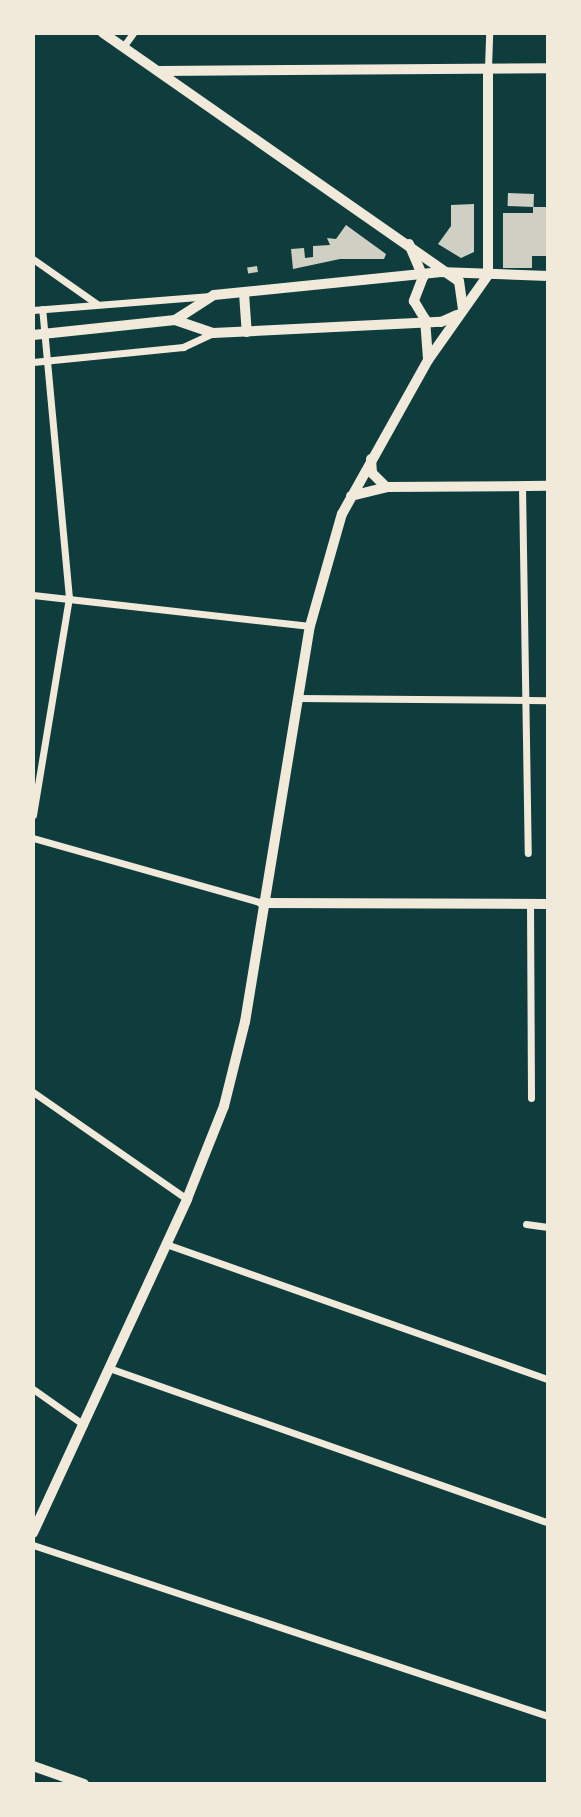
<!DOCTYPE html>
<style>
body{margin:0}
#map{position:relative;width:581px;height:1817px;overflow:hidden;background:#0f3d3e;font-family:"Crimson Pro",serif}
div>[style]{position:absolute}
.building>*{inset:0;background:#cfcfc3;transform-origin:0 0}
.minor>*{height:7px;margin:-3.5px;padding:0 3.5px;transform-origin:3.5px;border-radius:3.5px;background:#f1e9da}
.tertiary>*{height:10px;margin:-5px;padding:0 5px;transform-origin:5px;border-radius:5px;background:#f1e9da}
span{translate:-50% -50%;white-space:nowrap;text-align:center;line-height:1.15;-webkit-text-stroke:5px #f1e9da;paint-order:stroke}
.frame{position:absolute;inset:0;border:35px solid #f1e9da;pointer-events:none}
</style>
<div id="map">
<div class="building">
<i style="left:508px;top:193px;width:26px;height:13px;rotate:2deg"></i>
<i style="clip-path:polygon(474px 204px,474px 252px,461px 258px,438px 244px,451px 226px,451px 205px)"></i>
<i style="clip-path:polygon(533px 207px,548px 207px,548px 256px,532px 256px,532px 268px,503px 268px,503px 213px,533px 213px)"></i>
<i style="clip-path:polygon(346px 225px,386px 254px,384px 259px,340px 259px,293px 269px,291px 249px,304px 248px,305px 258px,313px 257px,313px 246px,330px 245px,327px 238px,336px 239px)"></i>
<i style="left:257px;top:266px;width:6px;height:10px;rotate:81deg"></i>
</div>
<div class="minor">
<i style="left:123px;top:47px;width:17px;rotate:-54deg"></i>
<i style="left:488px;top:68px;width:35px;rotate:-88deg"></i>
<i style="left:33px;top:259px;width:78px;rotate:35.1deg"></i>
<i style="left:33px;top:310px;width:178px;rotate:-4.5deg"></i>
<i style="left:33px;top:362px;width:151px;rotate:-5.7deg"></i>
<i style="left:183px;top:347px;width:33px;rotate:-25deg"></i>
<i style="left:522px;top:486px;width:367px;rotate:89.1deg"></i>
<i style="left:33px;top:595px;width:279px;rotate:6.4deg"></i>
<i style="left:297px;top:698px;width:251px;rotate:0.5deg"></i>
<i style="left:33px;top:815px;width:220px;rotate:-80.6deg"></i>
<i style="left:69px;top:598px;width:290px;rotate:-95.3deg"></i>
<i style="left:33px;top:838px;width:238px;rotate:15.8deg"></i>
<i style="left:530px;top:904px;width:194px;rotate:89.7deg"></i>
<i style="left:33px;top:1092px;width:188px;rotate:34.8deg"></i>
<i style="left:526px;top:1224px;width:22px;rotate:8deg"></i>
<i style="left:166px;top:1244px;width:405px;rotate:19.5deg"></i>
<i style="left:109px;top:1368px;width:466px;rotate:19.4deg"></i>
<i style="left:33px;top:1389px;width:62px;rotate:35.2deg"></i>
<i style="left:33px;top:1545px;width:543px;rotate:18.37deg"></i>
</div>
<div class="tertiary">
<i style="left:103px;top:33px;width:434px;rotate:34.9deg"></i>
<i style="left:459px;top:281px;width:27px;rotate:82deg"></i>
<i style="left:159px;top:71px;width:389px;rotate:-0.4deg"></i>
<i style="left:409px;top:244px;width:36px;rotate:67deg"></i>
<i style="left:423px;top:277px;width:26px;rotate:111deg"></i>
<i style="left:414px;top:301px;width:21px;rotate:59deg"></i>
<i style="left:425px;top:319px;width:40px;rotate:85.7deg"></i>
<i style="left:244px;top:293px;width:39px;rotate:86deg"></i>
<i style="left:175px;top:320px;width:40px;rotate:18.9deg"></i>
<i style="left:213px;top:333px;width:228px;rotate:-2.8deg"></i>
<i style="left:441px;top:322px;width:17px;rotate:-24deg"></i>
<i style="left:33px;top:335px;width:143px;rotate:-6deg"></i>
<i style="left:175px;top:320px;width:46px;rotate:-32.7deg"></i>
<i style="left:214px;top:295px;width:226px;rotate:-5.8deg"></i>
<i style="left:439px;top:272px;width:109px;rotate:2.1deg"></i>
<i style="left:371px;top:459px;width:14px;rotate:86deg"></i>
<i style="left:372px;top:473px;width:20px;rotate:45deg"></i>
<i style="left:386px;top:487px;width:162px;rotate:-0.4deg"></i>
<i style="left:351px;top:496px;width:36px;rotate:-14deg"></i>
<i style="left:262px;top:903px;width:286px;rotate:0.2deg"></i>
<i style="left:33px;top:1533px;width:368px;rotate:-65.2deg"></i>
<i style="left:187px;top:1199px;width:100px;rotate:-68.3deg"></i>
<i style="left:224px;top:1106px;width:87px;rotate:-76deg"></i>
<i style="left:245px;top:1022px;width:401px;rotate:-80.7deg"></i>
<i style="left:310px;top:626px;width:116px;rotate:-74.1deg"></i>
<i style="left:342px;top:514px;width:176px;rotate:-60.8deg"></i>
<i style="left:428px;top:360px;width:104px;rotate:-54.8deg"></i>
<i style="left:488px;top:275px;width:207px;rotate:-90deg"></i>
<i style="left:33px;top:1766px;width:54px;rotate:19.4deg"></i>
</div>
<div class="frame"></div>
</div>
